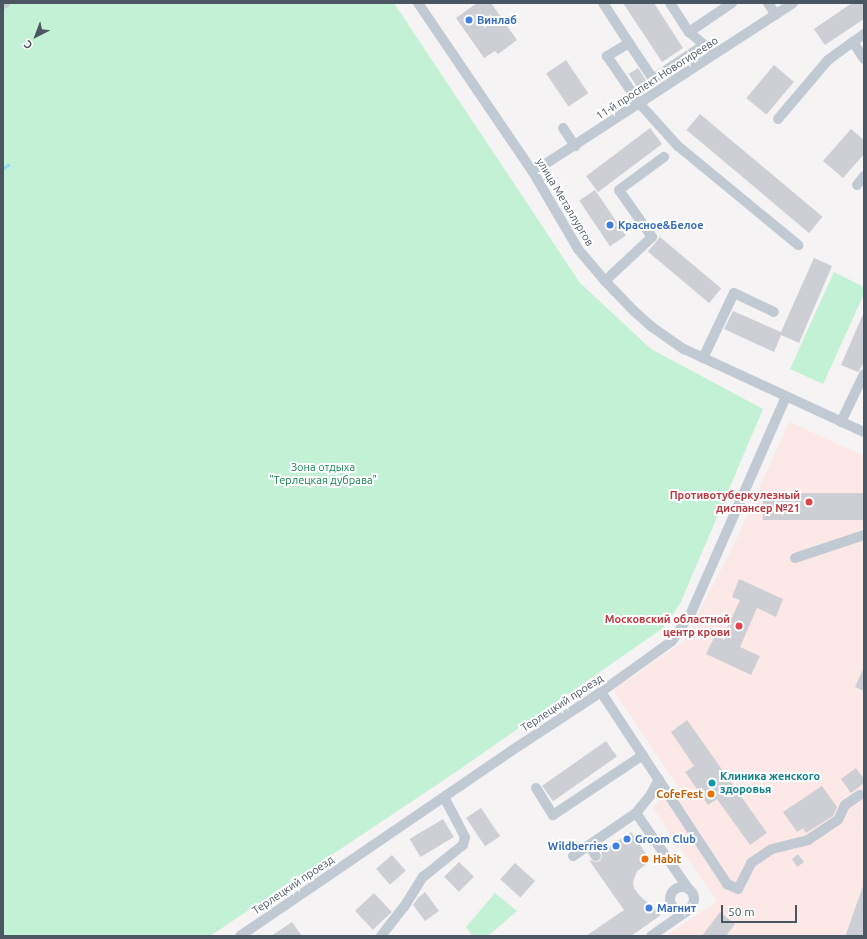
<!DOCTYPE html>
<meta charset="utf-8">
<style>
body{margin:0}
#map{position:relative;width:867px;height:939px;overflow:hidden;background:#f5f3f3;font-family:Ubuntu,sans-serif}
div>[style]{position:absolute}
.medical>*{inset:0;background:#fce8e6}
.green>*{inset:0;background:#c3f1d5}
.stream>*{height:3px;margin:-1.5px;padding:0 1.5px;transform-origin:1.5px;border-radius:1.5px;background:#90daee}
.building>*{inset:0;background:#cdcfd5;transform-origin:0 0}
.minor>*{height:10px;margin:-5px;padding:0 5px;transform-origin:5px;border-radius:5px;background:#c1cad2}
.minor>.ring{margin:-5px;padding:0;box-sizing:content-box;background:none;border:10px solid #c1cad2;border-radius:50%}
.dots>*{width:11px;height:11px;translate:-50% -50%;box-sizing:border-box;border:2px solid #fff;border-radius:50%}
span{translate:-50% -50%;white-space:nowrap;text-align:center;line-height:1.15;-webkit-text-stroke:4px #fff;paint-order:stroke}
.shop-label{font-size:11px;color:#366cbe;font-weight:700}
.left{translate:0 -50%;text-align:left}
.right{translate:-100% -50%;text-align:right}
.street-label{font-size:11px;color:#4a5661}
.park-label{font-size:11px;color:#17864f}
.health-label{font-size:11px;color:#be3a42;font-weight:700}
.culture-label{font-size:11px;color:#0d838f;font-weight:700}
.food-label{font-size:11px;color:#c56008;font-weight:700}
.frame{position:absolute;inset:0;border:4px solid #4a5661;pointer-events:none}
.north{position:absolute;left:16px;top:16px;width:40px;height:40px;-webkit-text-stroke:3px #fff;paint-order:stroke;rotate:222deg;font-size:11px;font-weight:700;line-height:16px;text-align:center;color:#4a5661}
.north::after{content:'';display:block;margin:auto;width:14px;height:18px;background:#4a5661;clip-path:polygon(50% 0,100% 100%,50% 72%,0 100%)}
.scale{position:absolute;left:721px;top:905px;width:76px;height:18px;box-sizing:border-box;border:2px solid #4a5661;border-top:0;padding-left:5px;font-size:12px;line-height:14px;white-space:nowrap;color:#4a5661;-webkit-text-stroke:3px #fff;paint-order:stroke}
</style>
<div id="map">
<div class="medical">
<i style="clip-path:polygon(789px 422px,864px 456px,864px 885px,844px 936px,666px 936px,717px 901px,653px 808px,659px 800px,678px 786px,613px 690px,683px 642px,733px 547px)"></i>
</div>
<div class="green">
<i style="clip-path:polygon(3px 3px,394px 3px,580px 283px,651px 349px,763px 409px,680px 604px,663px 628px,447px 778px,210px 936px,3px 936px)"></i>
<i style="clip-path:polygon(834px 272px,864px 287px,864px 294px,823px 384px,790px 369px)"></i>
<i style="clip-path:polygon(495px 893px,517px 911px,488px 936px,472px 936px,466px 927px)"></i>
</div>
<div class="stream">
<i style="left:3px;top:168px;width:6px;rotate:-31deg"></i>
</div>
<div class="building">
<i style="clip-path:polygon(477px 3px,491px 3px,517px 40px,498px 54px,495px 51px,484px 58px,456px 18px)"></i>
<i style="clip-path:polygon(623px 3px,654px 3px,683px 48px,662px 62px)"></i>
<i style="clip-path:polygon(852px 3px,864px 3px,864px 19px,825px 45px,814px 29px)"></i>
<i style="left:566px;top:60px;width:40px;height:24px;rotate:56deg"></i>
<i style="left:774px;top:65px;width:26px;height:43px;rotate:40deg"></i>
<i style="left:638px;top:68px;width:17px;height:11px;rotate:57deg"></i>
<i style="left:700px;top:114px;width:160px;height:21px;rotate:40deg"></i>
<i style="left:650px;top:128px;width:20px;height:80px;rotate:53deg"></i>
<i style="clip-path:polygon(851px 129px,864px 140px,864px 154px,843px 178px,823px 161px)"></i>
<i style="left:595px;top:190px;width:55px;height:19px;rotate:56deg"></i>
<i style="left:660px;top:237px;width:80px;height:19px;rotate:40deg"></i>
<i style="clip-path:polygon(814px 258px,832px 266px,799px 343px,781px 335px,774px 352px,724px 329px,733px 311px,781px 332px)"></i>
<i style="clip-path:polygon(864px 312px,864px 363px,858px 372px,841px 365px)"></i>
<i style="left:864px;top:493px;width:27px;height:101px;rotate:90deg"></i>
<i style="clip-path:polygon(739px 579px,783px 599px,776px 617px,757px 608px,740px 647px,760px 656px,751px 675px,706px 654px,715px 636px,722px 639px,740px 600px,732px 597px)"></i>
<i style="clip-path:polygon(864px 667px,864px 691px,855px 687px)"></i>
<i style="clip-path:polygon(687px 720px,767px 833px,750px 845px,717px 799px,708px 805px,685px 772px,694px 766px,671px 732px)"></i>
<i style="left:606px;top:741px;width:19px;height:78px;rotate:55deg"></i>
<i style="clip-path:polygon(856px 768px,864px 779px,864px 783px,851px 793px,841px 779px)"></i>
<i style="clip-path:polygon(822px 786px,837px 807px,833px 816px,806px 833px,803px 828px,797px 832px,783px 812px)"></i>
<i style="left:481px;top:808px;width:34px;height:18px;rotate:56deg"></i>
<i style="left:443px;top:819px;width:21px;height:39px;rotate:59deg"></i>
<i style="clip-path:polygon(631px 832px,651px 861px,637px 871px,633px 882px,634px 888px,639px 895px,661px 915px,631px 936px,586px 936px,624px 910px,589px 860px,596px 862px,600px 861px,602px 856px,601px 852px)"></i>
<i style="clip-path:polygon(798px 854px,804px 862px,797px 867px,792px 859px)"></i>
<i style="left:392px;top:855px;width:21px;height:21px;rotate:49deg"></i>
<i style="left:459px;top:862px;width:21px;height:21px;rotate:45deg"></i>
<i style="left:515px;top:863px;width:27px;height:22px;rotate:42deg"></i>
<i style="clip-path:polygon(863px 886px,864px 936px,845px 936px,847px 931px)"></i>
<i style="clip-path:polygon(425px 892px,439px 911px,425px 921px,413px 905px,418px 898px)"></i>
<i style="left:374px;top:893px;width:26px;height:26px;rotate:47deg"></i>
<i style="clip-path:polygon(720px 912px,735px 924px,726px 936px,702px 936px)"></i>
<i style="clip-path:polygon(292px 922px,302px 936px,271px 936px)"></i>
</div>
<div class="minor">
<i style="left:418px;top:3px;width:204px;rotate:55.8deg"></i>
<i style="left:533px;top:172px;width:89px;rotate:59.7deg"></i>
<i style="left:578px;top:249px;width:42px;rotate:49.8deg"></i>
<i style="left:605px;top:281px;width:42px;rotate:46deg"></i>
<i style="left:634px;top:311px;width:24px;rotate:42deg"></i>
<i style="left:652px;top:327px;width:39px;rotate:35deg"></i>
<i style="left:684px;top:349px;width:198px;rotate:24.8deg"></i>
<i style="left:603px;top:3px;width:48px;rotate:57deg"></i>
<i style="left:629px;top:43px;width:26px;rotate:149deg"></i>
<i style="left:607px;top:56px;width:58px;rotate:55.5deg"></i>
<i style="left:640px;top:104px;width:57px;rotate:47.9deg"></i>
<i style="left:678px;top:146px;width:156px;rotate:39.5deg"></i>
<i style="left:670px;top:3px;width:35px;rotate:57deg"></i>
<i style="left:689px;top:32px;width:52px;rotate:-34deg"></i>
<i style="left:768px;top:3px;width:14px;rotate:56deg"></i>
<i style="left:3px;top:4px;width:2px;rotate:-27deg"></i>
<i style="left:689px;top:32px;width:26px;rotate:40deg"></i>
<i style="left:864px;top:34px;width:14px;rotate:144deg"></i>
<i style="left:853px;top:42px;width:20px;rotate:57deg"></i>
<i style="left:629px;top:43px;width:43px;rotate:56.3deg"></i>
<i style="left:653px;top:79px;width:61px;rotate:-33.7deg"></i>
<i style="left:778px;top:119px;width:77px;rotate:-49.7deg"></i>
<i style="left:828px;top:60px;width:31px;rotate:-36deg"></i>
<i style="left:563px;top:128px;width:22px;rotate:56deg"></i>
<i style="left:533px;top:172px;width:310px;rotate:-33deg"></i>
<i style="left:857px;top:185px;width:11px;rotate:-52deg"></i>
<i style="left:605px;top:281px;width:64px;rotate:-43.1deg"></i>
<i style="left:652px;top:237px;width:57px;rotate:-125.1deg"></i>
<i style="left:619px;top:190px;width:56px;rotate:-36.3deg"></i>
<i style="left:703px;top:358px;width:72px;rotate:-64.5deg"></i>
<i style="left:734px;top:293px;width:44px;rotate:25.4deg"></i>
<i style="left:841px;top:422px;width:53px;rotate:-64.4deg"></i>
<i style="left:795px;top:558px;width:73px;rotate:-18.4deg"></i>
<i style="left:601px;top:692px;width:230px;rotate:56.7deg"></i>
<i style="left:727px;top:884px;width:12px;rotate:24deg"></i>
<i style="left:738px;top:889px;width:29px;rotate:-63deg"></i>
<i style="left:751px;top:863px;width:25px;rotate:-34deg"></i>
<i style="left:772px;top:849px;width:37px;rotate:-14deg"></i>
<i style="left:808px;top:840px;width:36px;rotate:-34deg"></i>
<i style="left:838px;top:820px;width:17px;rotate:-65deg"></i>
<i style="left:845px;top:805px;width:18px;rotate:-34deg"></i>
<i style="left:536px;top:788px;width:32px;rotate:58deg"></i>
<i style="left:553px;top:815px;width:108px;rotate:-33.7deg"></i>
<i style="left:636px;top:813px;width:22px;rotate:-51deg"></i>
<i style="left:650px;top:796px;width:19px;rotate:-62deg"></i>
<i style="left:589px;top:845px;width:13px;rotate:58deg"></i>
<i style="left:573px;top:856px;width:76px;rotate:-34.3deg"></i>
<i style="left:636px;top:813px;width:91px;rotate:55.3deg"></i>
<i class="ring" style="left:670px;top:887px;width:14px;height:14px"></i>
<i style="left:240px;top:936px;width:328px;rotate:-34.3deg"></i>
<i style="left:511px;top:751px;width:108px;rotate:-33.2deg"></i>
<i style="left:601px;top:692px;width:87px;rotate:-35.7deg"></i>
<i style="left:672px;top:641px;width:34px;rotate:-56deg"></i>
<i style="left:691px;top:613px;width:236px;rotate:-66.3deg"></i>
<i style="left:381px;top:936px;width:37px;rotate:-52deg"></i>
<i style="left:404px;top:907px;width:36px;rotate:-58deg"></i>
<i style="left:423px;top:877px;width:51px;rotate:-38.7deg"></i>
<i style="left:463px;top:845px;width:8px;rotate:-76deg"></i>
<i style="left:465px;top:837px;width:45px;rotate:-117.7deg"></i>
<i style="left:651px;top:936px;width:44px;rotate:-34.8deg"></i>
</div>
<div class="dots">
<i style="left:469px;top:20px;background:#3f7fe0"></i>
<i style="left:610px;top:225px;background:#3f7fe0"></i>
<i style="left:809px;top:502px;background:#e0444e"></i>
<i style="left:739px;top:626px;background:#e0444e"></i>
<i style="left:712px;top:783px;background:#0f9aa8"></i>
<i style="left:711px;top:794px;background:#e8710a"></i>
<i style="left:627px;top:839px;background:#3f7fe0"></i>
<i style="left:616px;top:846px;background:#3f7fe0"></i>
<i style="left:645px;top:859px;background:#e8710a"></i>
<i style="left:649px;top:908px;background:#3f7fe0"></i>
</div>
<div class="shop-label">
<span class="left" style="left:477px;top:20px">Винлаб</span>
<span class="left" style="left:618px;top:225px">Красное&amp;Белое</span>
<span class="left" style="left:635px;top:839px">Groom Club</span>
<span class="right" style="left:608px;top:846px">Wildberries</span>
<span class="left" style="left:657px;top:908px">Магнит</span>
</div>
<div class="street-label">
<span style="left:657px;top:78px;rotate:-33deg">11-й проспект Новогиреево</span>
<span style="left:565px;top:202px;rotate:59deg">улица Металлургов</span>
<span style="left:562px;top:703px;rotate:-33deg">Терлецкий проезд</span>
<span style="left:293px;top:885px;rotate:-34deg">Терлецкий проезд</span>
</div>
<div class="park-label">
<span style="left:323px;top:474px">Зона отдыха<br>"Терлецкая дубрава"</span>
</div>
<div class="health-label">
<span class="right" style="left:800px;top:502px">Противотуберкулезный<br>диспансер №21</span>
<span class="right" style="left:730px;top:626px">Московский областной<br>центр крови</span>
</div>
<div class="culture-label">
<span class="left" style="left:720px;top:783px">Клиника женского<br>здоровья</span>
</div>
<div class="food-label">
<span class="right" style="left:703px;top:794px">CofeFest</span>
<span class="left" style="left:653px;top:859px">Habit</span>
</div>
<div class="frame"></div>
<div class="north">С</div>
<div class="scale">50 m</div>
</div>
